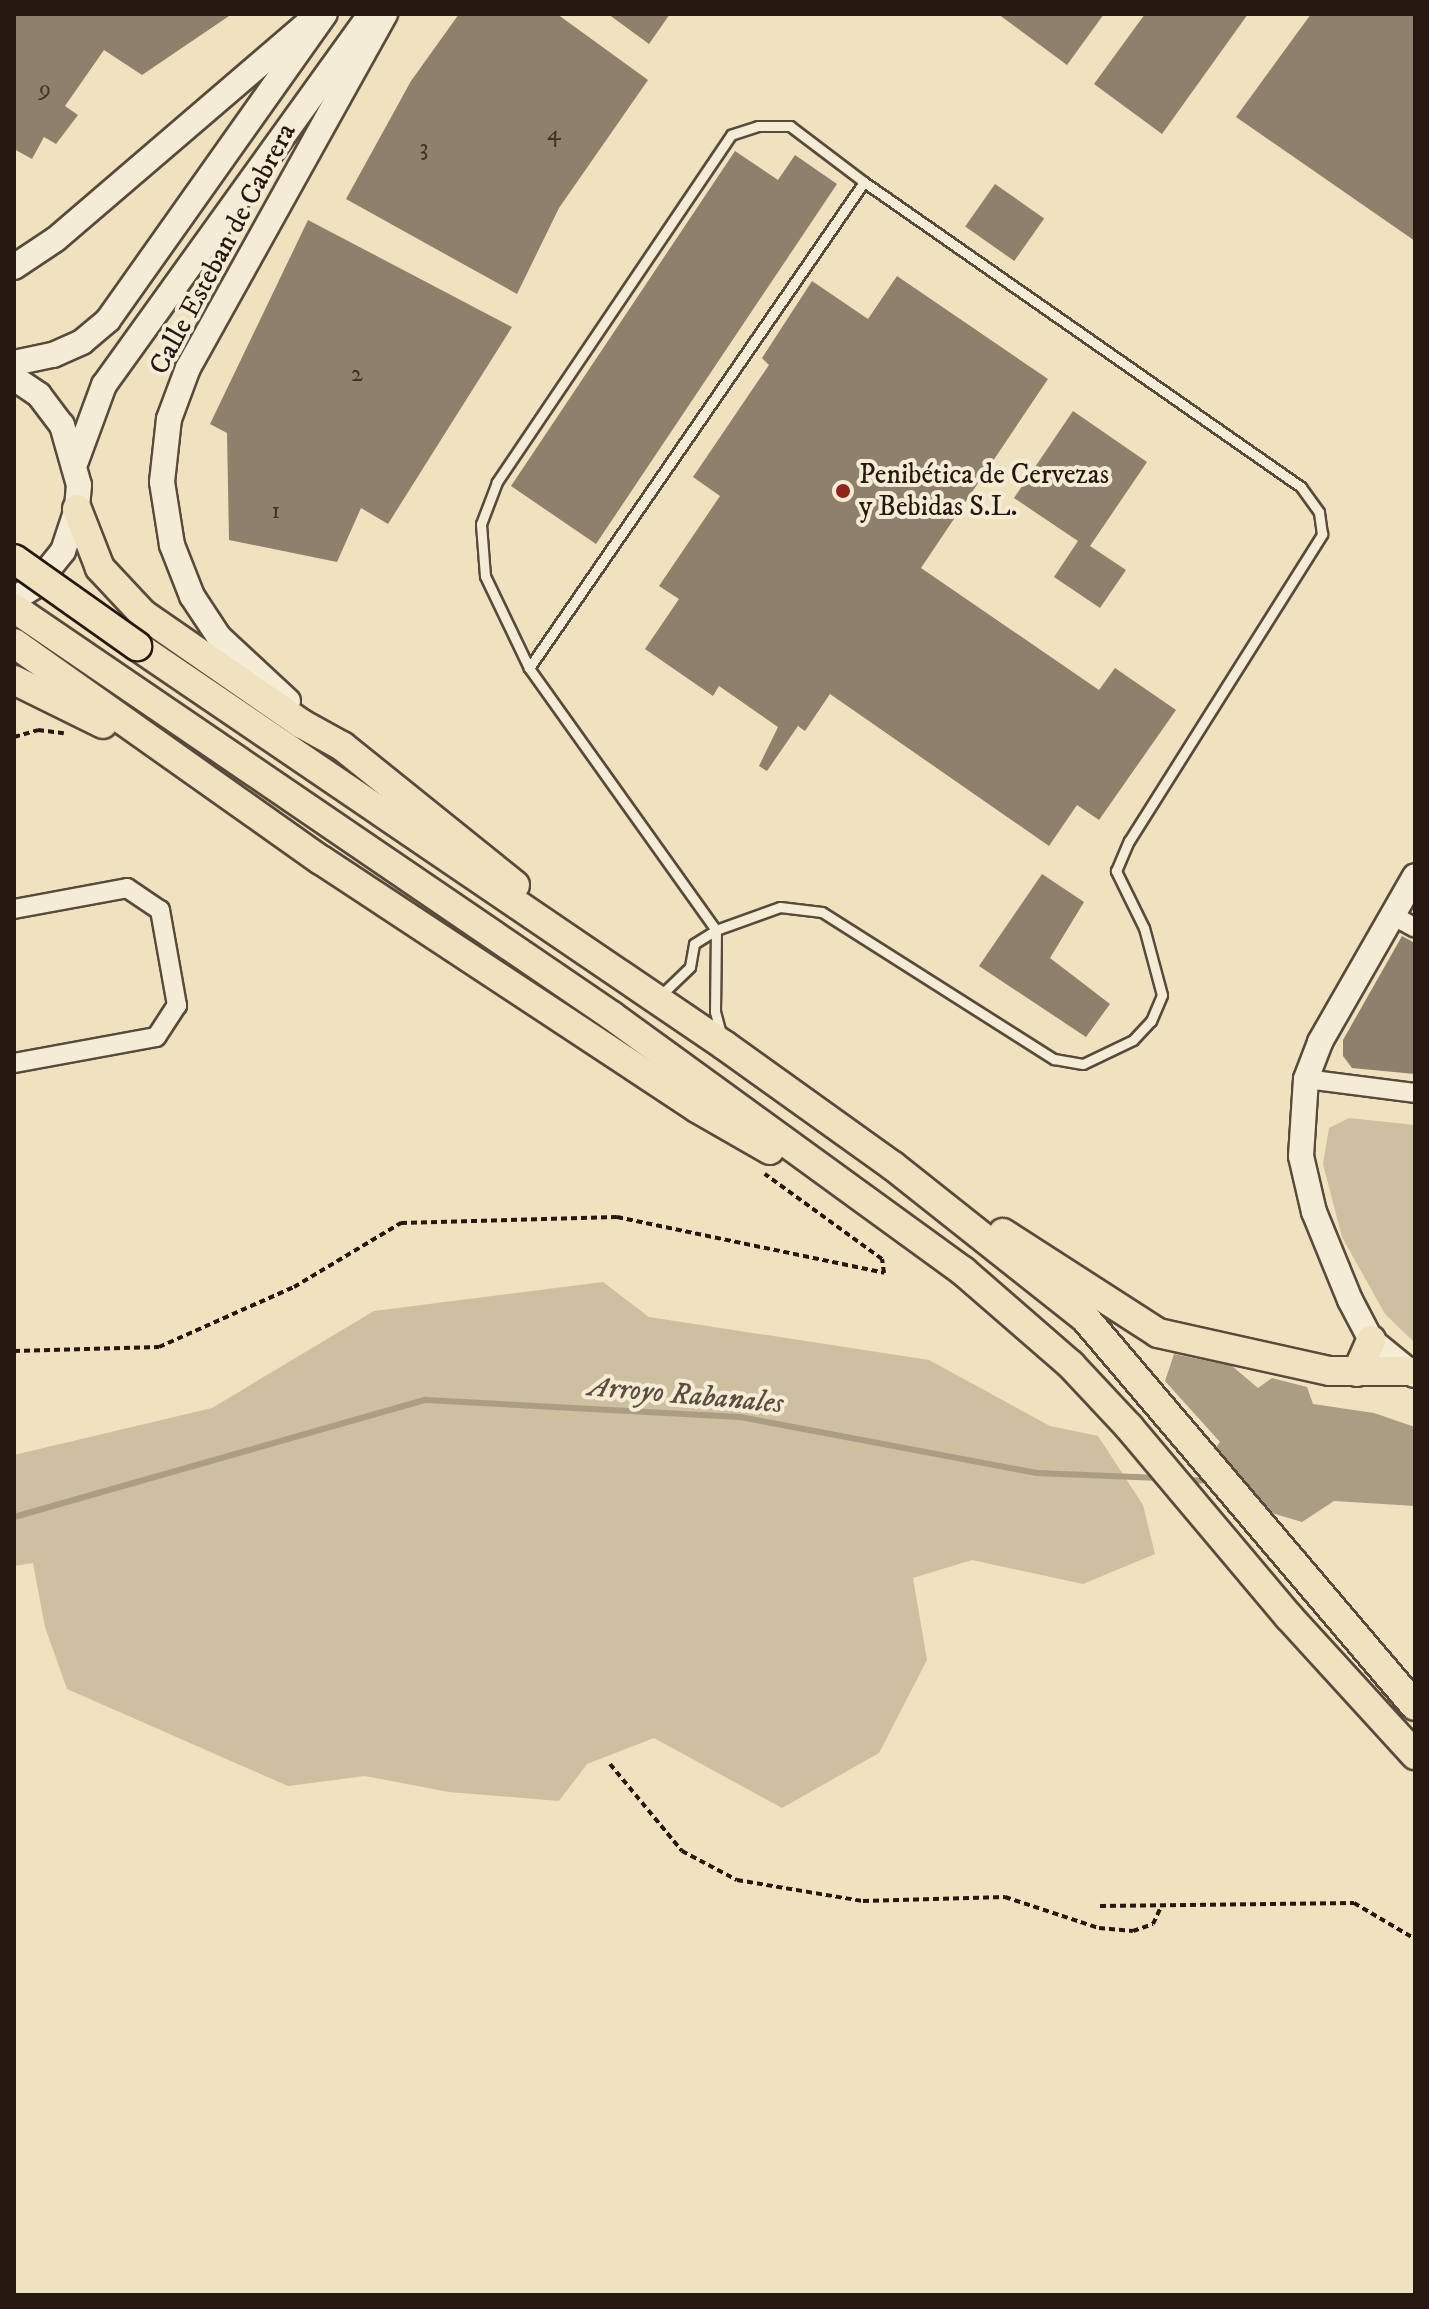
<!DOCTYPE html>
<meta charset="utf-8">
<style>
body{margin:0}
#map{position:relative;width:1429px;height:2309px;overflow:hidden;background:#f0e1bf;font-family:"IM FELL DW Pica",serif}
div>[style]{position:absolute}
.green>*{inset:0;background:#cebfa1}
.water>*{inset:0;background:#ab9c84}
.stream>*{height:6px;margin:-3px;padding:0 3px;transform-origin:3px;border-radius:3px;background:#ab9c84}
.building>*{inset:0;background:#8f806b;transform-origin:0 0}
.path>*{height:4px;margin-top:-2px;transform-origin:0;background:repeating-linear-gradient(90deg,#261711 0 6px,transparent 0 10px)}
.roads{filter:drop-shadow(2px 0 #584a3c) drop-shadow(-2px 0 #584a3c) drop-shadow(0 2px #584a3c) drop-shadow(0 -2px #584a3c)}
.lane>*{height:9px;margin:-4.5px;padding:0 4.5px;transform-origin:4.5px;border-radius:4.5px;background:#f5ecd5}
.street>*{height:18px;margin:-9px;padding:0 9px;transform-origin:9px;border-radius:9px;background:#f5ecd5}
.secondary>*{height:24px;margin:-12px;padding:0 12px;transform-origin:12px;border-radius:12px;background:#f5ecd5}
.primary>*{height:28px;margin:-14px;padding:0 14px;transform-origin:14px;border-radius:14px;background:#f0e1bf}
.bridges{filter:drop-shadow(2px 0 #261711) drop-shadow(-2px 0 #261711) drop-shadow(0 2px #261711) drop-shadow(0 -2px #261711)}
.primary-bridge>*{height:28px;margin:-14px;padding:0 14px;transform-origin:14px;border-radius:14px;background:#f0e1bf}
.dots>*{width:22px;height:22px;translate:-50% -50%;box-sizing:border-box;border:4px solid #f5ecd5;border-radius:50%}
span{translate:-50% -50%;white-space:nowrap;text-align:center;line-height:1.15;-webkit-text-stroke:8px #f5ecd5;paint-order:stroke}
.number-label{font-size:24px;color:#403128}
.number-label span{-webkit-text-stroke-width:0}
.street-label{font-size:28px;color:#261711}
.poi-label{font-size:28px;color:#261711}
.left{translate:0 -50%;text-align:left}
.water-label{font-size:30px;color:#5b4c3f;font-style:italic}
.frame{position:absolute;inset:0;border:16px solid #261711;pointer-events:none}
</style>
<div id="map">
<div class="green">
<i style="clip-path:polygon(1349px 1118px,1415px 1125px,1415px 1343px,1385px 1314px,1342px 1237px,1323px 1164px,1329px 1128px)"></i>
<i style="clip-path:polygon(603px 1282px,649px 1317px,929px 1360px,1050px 1426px,1098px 1436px,1143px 1505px,1155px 1554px,1083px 1584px,972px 1560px,913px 1578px,927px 1660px,879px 1753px,782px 1808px,654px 1738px,587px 1764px,559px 1801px,449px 1792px,365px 1776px,288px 1786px,67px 1689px,45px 1627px,33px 1563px,14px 1566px,14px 1455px,212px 1408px,374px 1311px)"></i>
</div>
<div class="water">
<i style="clip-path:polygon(1174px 1354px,1232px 1366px,1258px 1388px,1272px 1378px,1307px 1387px,1313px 1404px,1374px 1413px,1415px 1427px,1415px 1506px,1334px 1501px,1302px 1522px,1265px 1511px,1213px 1451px,1220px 1442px,1165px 1381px)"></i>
</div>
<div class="stream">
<i style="left:1187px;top:1480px;width:25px;rotate:2deg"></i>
<i style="left:14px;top:1517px;width:428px;rotate:-15.9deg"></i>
<i style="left:426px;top:1400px;width:314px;rotate:3.1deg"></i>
<i style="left:740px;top:1417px;width:302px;rotate:10.7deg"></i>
<i style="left:1037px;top:1473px;width:123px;rotate:2.3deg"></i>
</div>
<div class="building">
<i style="clip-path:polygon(14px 14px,232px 14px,142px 75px,104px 50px,65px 106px,78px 115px,56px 144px,44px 137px,32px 159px,14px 149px)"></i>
<i style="clip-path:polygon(459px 14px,557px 14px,648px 80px,559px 208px,517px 294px,346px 199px,411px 81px)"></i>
<i style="clip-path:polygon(608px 14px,670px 14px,649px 44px)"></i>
<i style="clip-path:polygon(998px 14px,1104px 14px,1067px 65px)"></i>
<i style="clip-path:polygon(1145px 14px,1248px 14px,1162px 134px,1094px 84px)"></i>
<i style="clip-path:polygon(1311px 14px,1415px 14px,1415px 241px,1236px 117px)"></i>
<i style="clip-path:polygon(735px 151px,778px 180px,795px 155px,837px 184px,596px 544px,511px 486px)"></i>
<i style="left:995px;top:184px;width:60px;height:52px;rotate:35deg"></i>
<i style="clip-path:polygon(308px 220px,512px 327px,388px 524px,361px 508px,337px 562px,229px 540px,227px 433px,210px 424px)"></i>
<i style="clip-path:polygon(897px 276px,1048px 379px,921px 568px,1099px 690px,1115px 668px,1176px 710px,1099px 820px,1077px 805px,1049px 846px,830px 694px,805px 731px,798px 726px,767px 771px,759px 766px,778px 727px,719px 686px,713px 696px,645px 649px,679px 599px,659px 586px,720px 496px,693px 477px,769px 365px,762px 358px,812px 281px,868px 319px)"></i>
<i style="clip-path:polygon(1073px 411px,1147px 462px,1090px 546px,1126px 570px,1100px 608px,1054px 577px,1078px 541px,1014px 498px)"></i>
<i style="clip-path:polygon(1042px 874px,1084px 902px,1050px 958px,1110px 1004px,1086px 1037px,979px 966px)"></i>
<i style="clip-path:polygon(1402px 936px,1415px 943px,1415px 1074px,1352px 1068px,1343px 1056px,1343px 1040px)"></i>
</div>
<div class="path">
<i style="left:14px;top:737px;width:25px;rotate:-16deg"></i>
<i style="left:38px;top:730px;width:26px;rotate:7deg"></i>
<i style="left:14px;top:1351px;width:145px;rotate:-1.6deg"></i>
<i style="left:159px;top:1347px;width:148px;rotate:-24deg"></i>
<i style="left:294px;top:1287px;width:125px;rotate:-30.9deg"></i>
<i style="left:401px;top:1223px;width:216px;rotate:-1.6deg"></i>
<i style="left:617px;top:1217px;width:273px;rotate:11.8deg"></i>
<i style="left:884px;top:1273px;width:14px;rotate:-98deg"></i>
<i style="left:882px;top:1259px;width:145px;rotate:-144deg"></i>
<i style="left:610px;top:1764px;width:113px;rotate:50.4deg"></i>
<i style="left:682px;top:1851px;width:62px;rotate:27.8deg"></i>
<i style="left:737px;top:1880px;width:128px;rotate:9.5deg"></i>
<i style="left:863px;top:1901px;width:142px;rotate:-1.6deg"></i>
<i style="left:1005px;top:1897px;width:99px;rotate:18.3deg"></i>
<i style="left:1099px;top:1928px;width:34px;rotate:5deg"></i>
<i style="left:1133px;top:1931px;width:21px;rotate:-19deg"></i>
<i style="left:1153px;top:1924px;width:21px;rotate:-65deg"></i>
<i style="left:1100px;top:1906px;width:254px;rotate:-0.7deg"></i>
<i style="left:1354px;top:1903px;width:71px;rotate:30.5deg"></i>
</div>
<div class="roads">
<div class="lane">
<i style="left:529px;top:668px;width:590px;rotate:-55.42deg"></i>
<i style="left:864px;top:182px;width:93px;rotate:-142.9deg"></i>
<i style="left:790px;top:126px;width:32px;rotate:180deg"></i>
<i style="left:758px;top:126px;width:28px;rotate:162deg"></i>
<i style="left:731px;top:135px;width:419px;rotate:124deg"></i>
<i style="left:497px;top:482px;width:45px;rotate:110.9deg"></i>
<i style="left:481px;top:524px;width:52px;rotate:85.6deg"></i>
<i style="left:485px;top:576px;width:102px;rotate:64.4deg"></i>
<i style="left:529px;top:668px;width:322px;rotate:54.5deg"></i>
<i style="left:716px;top:930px;width:26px;rotate:148deg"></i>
<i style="left:694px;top:944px;width:23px;rotate:100deg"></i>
<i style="left:690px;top:967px;width:40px;rotate:136deg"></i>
<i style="left:721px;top:1034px;width:23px;rotate:-105deg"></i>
<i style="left:715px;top:1012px;width:82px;rotate:-89.3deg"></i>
<i style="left:716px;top:930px;width:68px;rotate:-19.8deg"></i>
<i style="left:780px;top:907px;width:42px;rotate:6.8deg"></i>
<i style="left:822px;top:912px;width:275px;rotate:32.4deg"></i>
<i style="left:1054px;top:1059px;width:29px;rotate:10deg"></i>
<i style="left:1083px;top:1064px;width:55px;rotate:-25.6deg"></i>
<i style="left:1133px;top:1040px;width:26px;rotate:-47deg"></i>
<i style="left:1151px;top:1021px;width:28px;rotate:-67deg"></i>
<i style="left:1162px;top:995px;width:69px;rotate:-105deg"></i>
<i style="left:1144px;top:928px;width:64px;rotate:-116.2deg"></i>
<i style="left:1116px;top:871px;width:33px;rotate:-67deg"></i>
<i style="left:1129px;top:841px;width:363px;rotate:-57.8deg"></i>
<i style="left:1322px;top:534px;width:22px;rotate:-98deg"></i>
<i style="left:1319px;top:512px;width:31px;rotate:-126deg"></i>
<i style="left:1301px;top:487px;width:533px;rotate:-145.09deg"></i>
</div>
<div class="street">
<i style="left:14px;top:909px;width:115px;rotate:-10.5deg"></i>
<i style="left:127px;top:888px;width:40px;rotate:34deg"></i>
<i style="left:160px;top:910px;width:97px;rotate:79.9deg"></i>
<i style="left:177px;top:1005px;width:38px;rotate:123deg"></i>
<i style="left:156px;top:1037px;width:144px;rotate:169.6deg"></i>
<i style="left:1392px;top:915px;width:26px;rotate:29deg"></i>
<i style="left:1306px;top:1079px;width:110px;rotate:7.3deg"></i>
</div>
<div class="secondary">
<i style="left:14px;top:267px;width:50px;rotate:-33.7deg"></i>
<i style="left:56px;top:239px;width:332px;rotate:-40.6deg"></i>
<i style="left:14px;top:363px;width:40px;rotate:-12deg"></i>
<i style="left:53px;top:355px;width:32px;rotate:-24deg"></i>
<i style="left:82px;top:342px;width:34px;rotate:-40deg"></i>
<i style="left:108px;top:320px;width:375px;rotate:-54.7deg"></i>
<i style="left:14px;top:378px;width:30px;rotate:34deg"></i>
<i style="left:39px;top:395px;width:38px;rotate:53deg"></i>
<i style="left:62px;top:425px;width:62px;rotate:74.2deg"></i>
<i style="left:79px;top:485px;width:24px;rotate:95deg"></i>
<i style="left:77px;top:509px;width:44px;rotate:108.4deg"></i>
<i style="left:63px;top:551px;width:45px;rotate:128.7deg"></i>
<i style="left:35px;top:586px;width:25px;rotate:148deg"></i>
<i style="left:76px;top:461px;width:81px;rotate:-69.8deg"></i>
<i style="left:104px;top:385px;width:448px;rotate:-54.3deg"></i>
<i style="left:288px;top:701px;width:94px;rotate:-137.2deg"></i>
<i style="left:219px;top:637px;width:49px;rotate:-123.4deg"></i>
<i style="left:192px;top:596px;width:55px;rotate:-111.4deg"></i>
<i style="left:172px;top:545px;width:64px;rotate:-99deg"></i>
<i style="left:162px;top:482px;width:63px;rotate:-83.7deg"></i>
<i style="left:169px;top:419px;width:54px;rotate:-69.6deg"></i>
<i style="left:188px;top:368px;width:405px;rotate:-60.9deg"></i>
<i style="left:1414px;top:1375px;width:55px;rotate:-140.9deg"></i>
<i style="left:1371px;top:1340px;width:45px;rotate:-117.7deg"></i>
<i style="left:1350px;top:1300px;width:95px;rotate:-112.2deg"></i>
<i style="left:1314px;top:1212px;width:57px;rotate:-103.1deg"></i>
<i style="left:1301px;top:1156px;width:77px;rotate:-86.3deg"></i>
<i style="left:1306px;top:1079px;width:40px;rotate:-69deg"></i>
<i style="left:1320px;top:1042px;width:191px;rotate:-60.2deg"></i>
</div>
<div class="primary">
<i style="left:77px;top:509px;width:63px;rotate:68.7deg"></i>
<i style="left:100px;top:568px;width:63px;rotate:46.9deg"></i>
<i style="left:143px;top:614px;width:193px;rotate:34.7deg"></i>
<i style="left:302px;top:724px;width:46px;rotate:28.8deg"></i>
<i style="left:342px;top:746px;width:222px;rotate:38.8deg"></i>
<i style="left:14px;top:608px;width:724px;rotate:34.3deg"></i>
<i style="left:612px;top:1016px;width:434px;rotate:36deg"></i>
<i style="left:963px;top:1271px;width:143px;rotate:41deg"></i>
<i style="left:1071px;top:1365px;width:85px;rotate:46.9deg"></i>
<i style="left:1129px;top:1427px;width:248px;rotate:49.9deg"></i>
<i style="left:1289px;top:1617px;width:187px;rotate:47.6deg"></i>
<i style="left:14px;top:643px;width:376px;rotate:35.3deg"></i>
<i style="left:321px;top:860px;width:450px;rotate:33.4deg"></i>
<i style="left:697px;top:1108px;width:84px;rotate:29.9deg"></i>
<i style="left:137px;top:646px;width:710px;rotate:34.21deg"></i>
<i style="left:724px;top:1045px;width:208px;rotate:35.6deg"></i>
<i style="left:893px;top:1166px;width:245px;rotate:38.4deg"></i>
<i style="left:1085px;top:1318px;width:509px;rotate:49.62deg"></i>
<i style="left:14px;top:680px;width:99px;rotate:26.3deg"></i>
<i style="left:1003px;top:1233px;width:184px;rotate:32.8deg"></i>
<i style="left:1158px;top:1333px;width:176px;rotate:12.5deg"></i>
<i style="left:1330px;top:1371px;width:77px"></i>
<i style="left:1357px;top:1372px;width:35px;rotate:-66deg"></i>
</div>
</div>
<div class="bridges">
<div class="primary-bridge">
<i style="left:14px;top:559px;width:151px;rotate:35.3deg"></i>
</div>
</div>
<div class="dots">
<i style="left:843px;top:491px;background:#8f2418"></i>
</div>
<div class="number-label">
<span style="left:45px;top:90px">9</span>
<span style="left:554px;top:134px">4</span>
<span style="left:424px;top:149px">3</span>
<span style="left:357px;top:375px">2</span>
<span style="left:276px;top:512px">1</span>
</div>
<div class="street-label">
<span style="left:223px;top:249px;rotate:-62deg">Calle Esteban de Cabrera</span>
</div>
<div class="poi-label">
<span class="left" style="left:859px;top:491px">Penibética de Cervezas<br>y Bebidas S.L.</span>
</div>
<div class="water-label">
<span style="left:686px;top:1396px;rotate:5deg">Arroyo Rabanales</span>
</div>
<div class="frame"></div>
</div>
